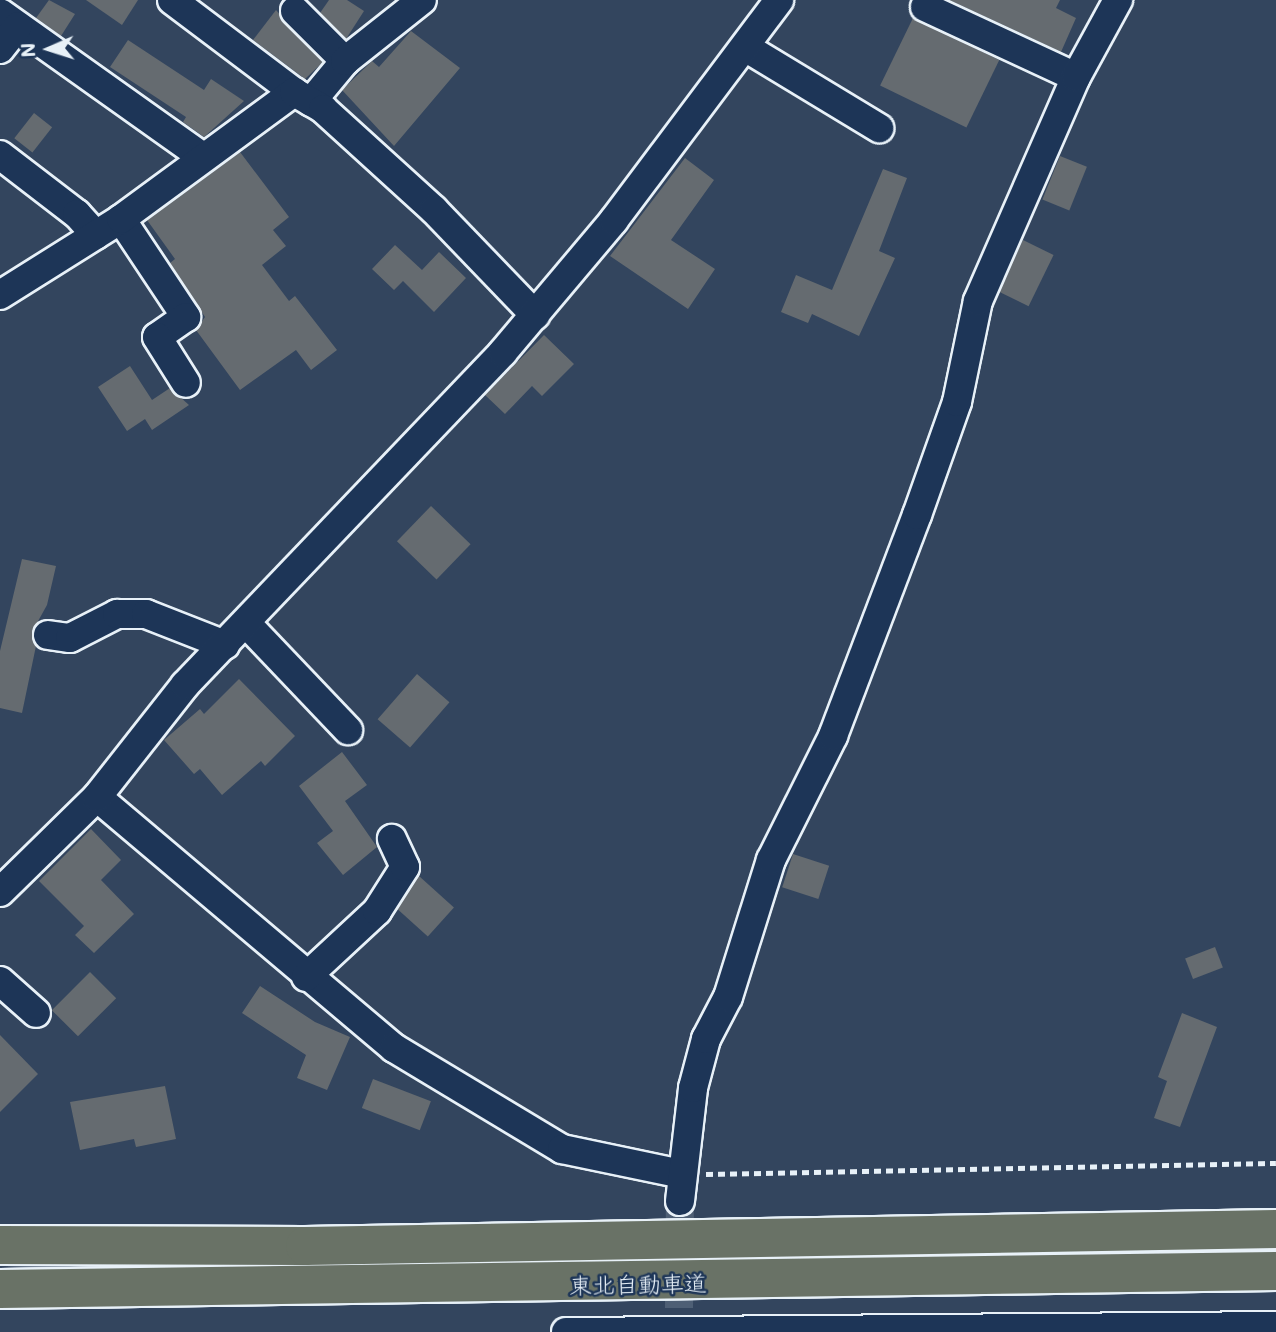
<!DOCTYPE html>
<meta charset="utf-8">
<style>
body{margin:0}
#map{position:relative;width:1276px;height:1332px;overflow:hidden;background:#33455e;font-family:Mali,"Klee One",sans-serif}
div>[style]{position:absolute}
.building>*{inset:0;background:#656b70;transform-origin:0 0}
.street-tunnel>*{height:28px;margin-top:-14px;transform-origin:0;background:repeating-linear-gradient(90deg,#4e5f75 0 28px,transparent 0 42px)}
.path>*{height:4.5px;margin-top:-2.25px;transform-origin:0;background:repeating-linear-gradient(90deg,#e8f1f8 0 7px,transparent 0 12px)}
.roads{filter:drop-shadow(2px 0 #e8f1f8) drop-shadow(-2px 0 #e8f1f8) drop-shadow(0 2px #e8f1f8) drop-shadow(0 -2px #e8f1f8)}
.street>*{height:28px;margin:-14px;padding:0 14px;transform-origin:14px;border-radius:14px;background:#1d3557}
.highway>*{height:38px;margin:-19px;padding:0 19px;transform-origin:19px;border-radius:19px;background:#697266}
span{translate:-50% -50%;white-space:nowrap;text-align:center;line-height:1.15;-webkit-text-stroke:5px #1d3557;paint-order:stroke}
.street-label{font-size:23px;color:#e8f1f8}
.north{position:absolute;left:14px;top:14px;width:70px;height:70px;-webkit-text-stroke:5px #1d3557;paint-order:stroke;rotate:267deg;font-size:19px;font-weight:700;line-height:28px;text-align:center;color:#e8f1f8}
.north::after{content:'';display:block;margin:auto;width:24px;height:32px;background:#e8f1f8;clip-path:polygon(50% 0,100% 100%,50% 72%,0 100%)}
</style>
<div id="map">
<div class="building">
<i style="clip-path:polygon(49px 0,75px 14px,61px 36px,36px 18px)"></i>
<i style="clip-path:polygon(86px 0,138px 0,122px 25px)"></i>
<i style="clip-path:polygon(329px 0,347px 0,364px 11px,346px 39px,320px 13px)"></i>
<i style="clip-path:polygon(949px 0,1060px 0,1056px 8px,1076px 18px,1061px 52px)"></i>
<i style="clip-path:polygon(276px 10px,323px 62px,305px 79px,253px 40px)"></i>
<i style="left:913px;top:18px;width:96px;height:75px;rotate:26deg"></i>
<i style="clip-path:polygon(411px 31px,460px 68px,394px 146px,342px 90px,372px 61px,379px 67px)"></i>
<i style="clip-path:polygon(128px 40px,204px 90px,211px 79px,244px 101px,204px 137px,183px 122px,186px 117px,110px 67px)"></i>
<i style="left:34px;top:113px;width:23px;height:32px;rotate:38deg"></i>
<i style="clip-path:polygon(240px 152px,289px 217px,273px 230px,286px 246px,262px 265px,289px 301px,295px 296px,337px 350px,311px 370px,296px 350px,240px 390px,196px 330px,205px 317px,170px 263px,175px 259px,147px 220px)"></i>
<i style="left:1060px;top:156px;width:29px;height:47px;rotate:22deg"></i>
<i style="clip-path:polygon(685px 158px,714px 180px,671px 240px,715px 269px,688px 309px,610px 256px)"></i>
<i style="clip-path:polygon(883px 169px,907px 178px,879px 251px,895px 258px,859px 336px,812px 314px,808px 323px,781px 312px,796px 275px,832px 290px)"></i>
<i style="left:1023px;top:240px;width:34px;height:57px;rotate:26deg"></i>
<i style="clip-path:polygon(395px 245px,422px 270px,439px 252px,466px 278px,434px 312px,403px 281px,394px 290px,372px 269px)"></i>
<i style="clip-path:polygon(544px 335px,574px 364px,542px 396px,532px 386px,505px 414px,485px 395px)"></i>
<i style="clip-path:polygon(130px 366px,152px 400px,170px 388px,189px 405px,152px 430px,145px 419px,127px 431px,98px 387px)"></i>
<i style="left:431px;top:506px;width:55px;height:49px;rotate:44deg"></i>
<i style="clip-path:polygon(22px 559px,56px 566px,47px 605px,32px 632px,36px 646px,22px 713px,0 708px,0 651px)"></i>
<i style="left:417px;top:674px;width:43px;height:60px;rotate:41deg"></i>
<i style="clip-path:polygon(239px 679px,295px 736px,265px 766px,261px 761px,222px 795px,200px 769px,194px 774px,164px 740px,200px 709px,204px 714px)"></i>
<i style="clip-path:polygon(342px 752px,367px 785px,345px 801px,377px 847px,343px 875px,317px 843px,333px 831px,299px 786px)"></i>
<i style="clip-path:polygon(91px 829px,121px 860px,101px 880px,134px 914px,94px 953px,75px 935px,84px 926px,39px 881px)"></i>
<i style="left:793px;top:854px;width:38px;height:35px;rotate:18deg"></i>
<i style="left:419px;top:876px;width:47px;height:39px;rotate:42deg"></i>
<i style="left:1215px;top:947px;width:22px;height:32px;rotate:69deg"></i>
<i style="left:90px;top:972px;width:37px;height:54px;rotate:45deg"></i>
<i style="clip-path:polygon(260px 986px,315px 1022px,350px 1037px,327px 1090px,297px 1078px,306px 1055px,242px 1013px)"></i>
<i style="clip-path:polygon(1182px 1013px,1217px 1027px,1180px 1127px,1154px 1118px,1167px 1081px,1158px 1077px)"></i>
<i style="clip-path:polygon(0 1035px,38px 1074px,0 1112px)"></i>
<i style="left:373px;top:1079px;width:62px;height:31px;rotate:21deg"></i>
<i style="clip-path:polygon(165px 1086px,176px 1139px,136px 1147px,134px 1139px,80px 1150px,70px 1102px)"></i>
</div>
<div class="street-tunnel">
<i style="left:679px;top:1308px;width:107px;rotate:-89.5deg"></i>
</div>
<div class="path">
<i style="left:706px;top:1174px;width:570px;rotate:-1.11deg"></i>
</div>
<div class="roads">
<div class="street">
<i style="left:172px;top:0;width:153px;rotate:37deg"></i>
<i style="left:925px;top:7px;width:166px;rotate:24.9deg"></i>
<i style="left:295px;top:11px;width:71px;rotate:45deg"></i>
<i style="left:0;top:13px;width:249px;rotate:35.4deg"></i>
<i style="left:745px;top:47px;width:157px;rotate:31.2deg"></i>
<i style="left:0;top:49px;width:29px;rotate:-52deg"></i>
<i style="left:311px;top:102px;width:53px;rotate:-50.3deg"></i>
<i style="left:345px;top:61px;width:98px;rotate:-38.4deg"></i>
<i style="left:0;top:155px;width:97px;rotate:37.5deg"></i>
<i style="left:77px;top:214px;width:28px;rotate:48deg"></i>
<i style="left:121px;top:219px;width:118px;rotate:56.4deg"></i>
<i style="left:186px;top:317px;width:35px;rotate:145deg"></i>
<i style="left:157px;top:337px;width:54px;rotate:57.8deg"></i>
<i style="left:0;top:295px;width:143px;rotate:-32.1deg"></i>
<i style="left:121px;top:219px;width:215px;rotate:-36.3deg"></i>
<i style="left:294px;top:92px;width:34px;rotate:30deg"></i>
<i style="left:323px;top:109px;width:150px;rotate:42.3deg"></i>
<i style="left:434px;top:210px;width:146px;rotate:46.1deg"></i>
<i style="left:246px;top:623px;width:148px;rotate:46.4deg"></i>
<i style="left:48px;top:635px;width:22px;rotate:8deg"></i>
<i style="left:70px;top:638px;width:53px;rotate:-27.1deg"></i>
<i style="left:117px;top:614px;width:29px"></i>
<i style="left:146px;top:614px;width:85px;rotate:21.4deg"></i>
<i style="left:97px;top:797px;width:389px;rotate:40.2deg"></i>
<i style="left:394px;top:1048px;width:196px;rotate:31deg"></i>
<i style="left:562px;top:1149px;width:123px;rotate:11.8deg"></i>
<i style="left:0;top:892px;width:136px;rotate:-44.4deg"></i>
<i style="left:97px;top:797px;width:142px;rotate:-51.8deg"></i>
<i style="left:185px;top:685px;width:460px;rotate:-46.3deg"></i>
<i style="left:503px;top:352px;width:172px;rotate:-49.9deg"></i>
<i style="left:614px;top:220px;width:275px;rotate:-53.1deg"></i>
<i style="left:306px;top:977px;width:97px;rotate:-42.9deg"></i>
<i style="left:377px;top:911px;width:52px;rotate:-57.5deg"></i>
<i style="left:405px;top:867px;width:31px;rotate:-115deg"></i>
<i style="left:0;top:981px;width:48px;rotate:41.6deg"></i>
<i style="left:680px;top:1201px;width:114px;rotate:-83.4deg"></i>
<i style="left:693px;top:1088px;width:51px;rotate:-75.1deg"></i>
<i style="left:706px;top:1039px;width:47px;rotate:-62.4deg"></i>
<i style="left:728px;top:997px;width:144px;rotate:-72.6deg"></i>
<i style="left:771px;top:860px;width:139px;rotate:-63.4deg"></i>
<i style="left:833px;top:736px;width:236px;rotate:-69.2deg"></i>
<i style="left:917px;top:515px;width:120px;rotate:-70.5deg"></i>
<i style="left:957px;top:402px;width:103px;rotate:-78.3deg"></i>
<i style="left:978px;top:301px;width:244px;rotate:-66.4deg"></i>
<i style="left:1076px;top:77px;width:88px;rotate:-61.4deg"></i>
<i style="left:566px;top:1332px;width:710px;rotate:-0.48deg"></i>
</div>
<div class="highway">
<i style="left:0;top:1245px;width:305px;rotate:0.2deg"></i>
<i style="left:305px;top:1246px;width:971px;rotate:-1deg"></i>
<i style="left:0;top:1289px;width:1276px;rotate:-0.81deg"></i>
</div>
</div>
<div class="street-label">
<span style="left:638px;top:1284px;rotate:-1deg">東北自動車道</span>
</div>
<div class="north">N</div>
</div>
